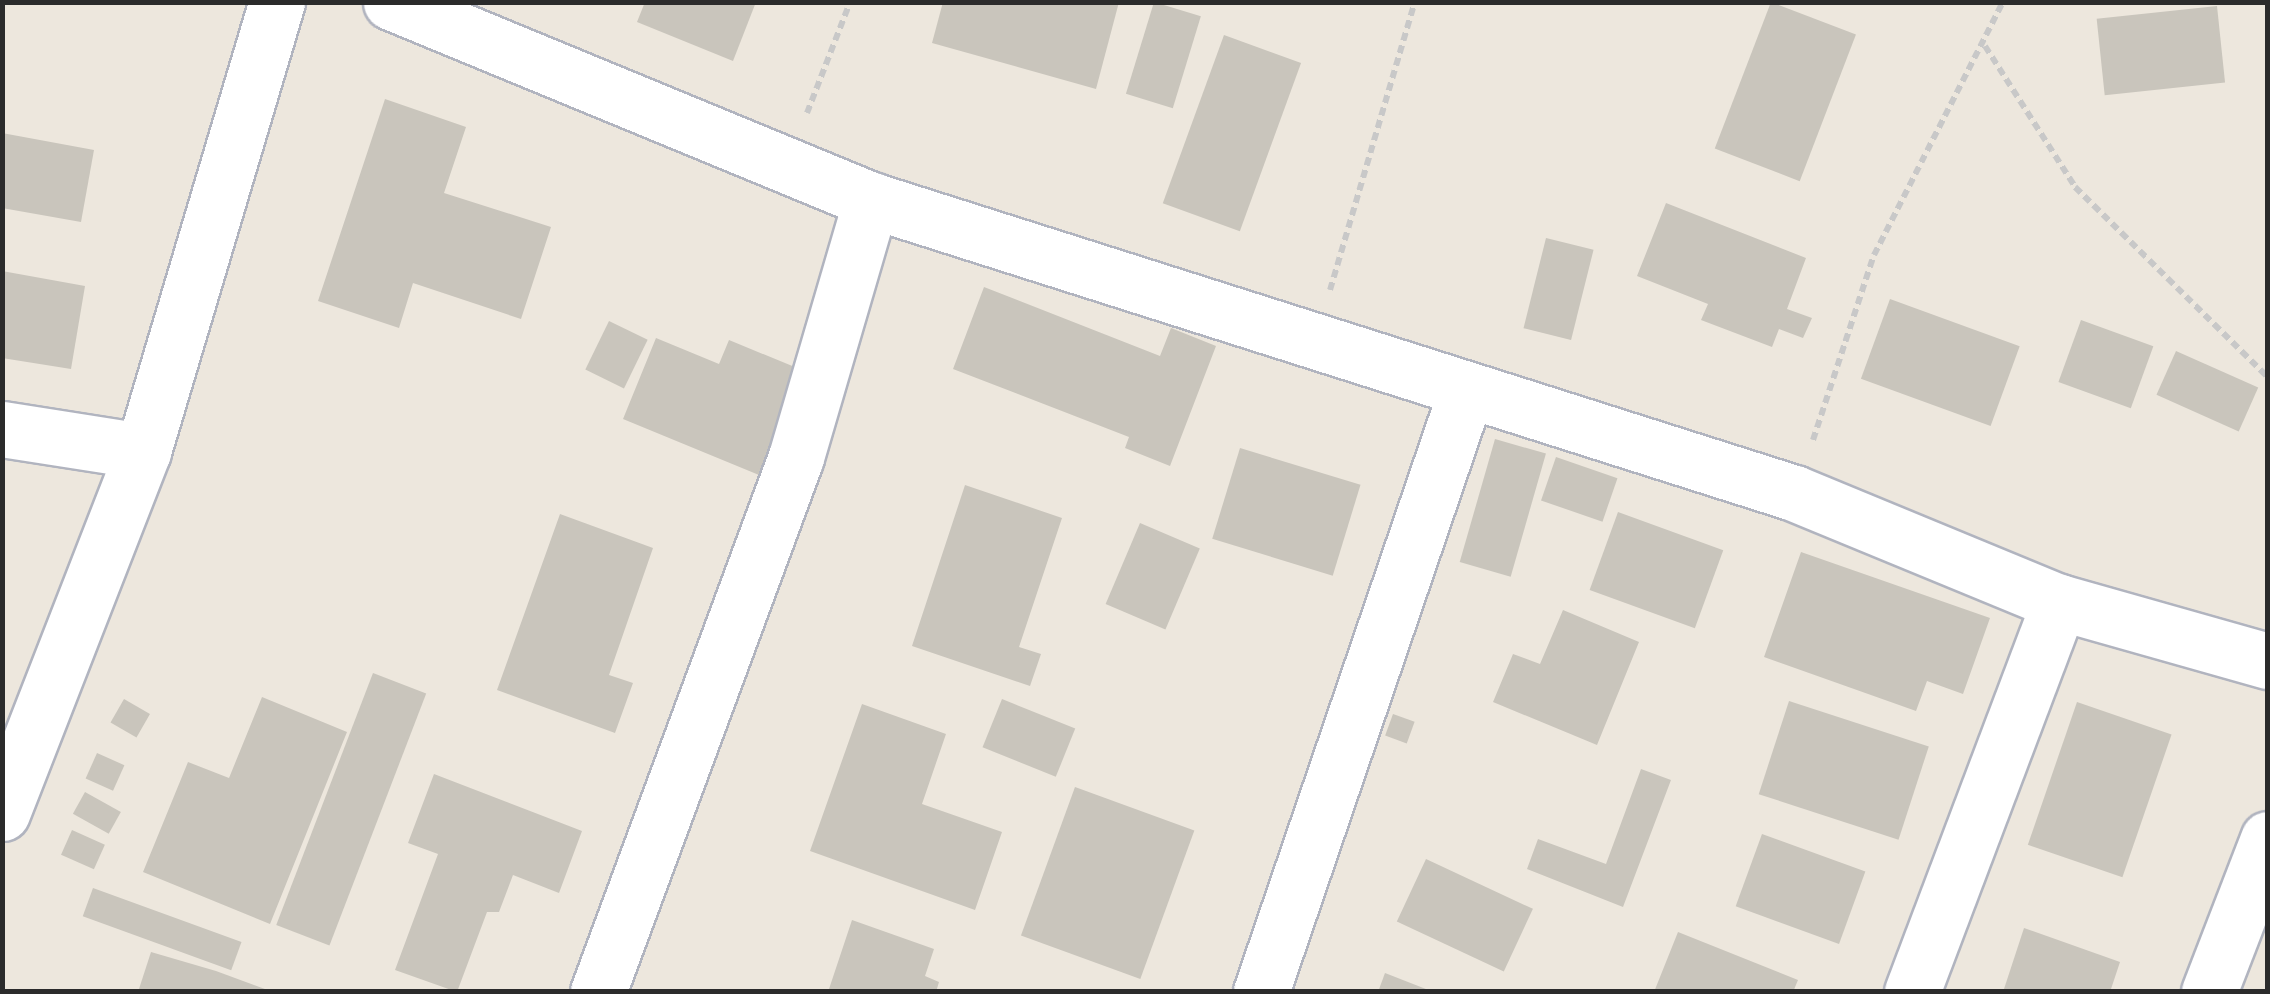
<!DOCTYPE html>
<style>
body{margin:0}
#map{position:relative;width:2270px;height:994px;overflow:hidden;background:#ede7dd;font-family:Jost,sans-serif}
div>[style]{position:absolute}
.building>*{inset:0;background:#c9c5bc;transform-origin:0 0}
.path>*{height:6px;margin-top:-3px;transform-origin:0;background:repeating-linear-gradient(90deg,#c8c8c8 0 8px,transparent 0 13px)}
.roads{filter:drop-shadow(2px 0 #b1b4bf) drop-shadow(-2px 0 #b1b4bf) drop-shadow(0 2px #b1b4bf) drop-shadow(0 -2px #b1b4bf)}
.street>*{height:55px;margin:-27.5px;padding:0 27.5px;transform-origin:27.5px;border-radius:27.5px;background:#fff}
span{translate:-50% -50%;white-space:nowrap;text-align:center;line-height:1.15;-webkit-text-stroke:8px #fff;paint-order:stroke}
.frame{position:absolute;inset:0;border:5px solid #2b2b2b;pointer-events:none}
</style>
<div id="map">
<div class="building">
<i style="clip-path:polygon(645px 2px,756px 2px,733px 61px,637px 22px)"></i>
<i style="clip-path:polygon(943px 2px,1119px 2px,1096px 89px,932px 43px)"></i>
<i style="left:1154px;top:2px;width:49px;height:96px;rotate:17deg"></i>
<i style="left:1771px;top:2px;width:91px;height:157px;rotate:21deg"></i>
<i style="left:2217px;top:6px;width:77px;height:121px;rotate:84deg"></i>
<i style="left:1224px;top:35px;width:82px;height:179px;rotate:20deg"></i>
<i style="clip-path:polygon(385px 99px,466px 127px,444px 193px,551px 227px,521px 319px,413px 283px,399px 328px,318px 301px)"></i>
<i style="clip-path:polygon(2px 133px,94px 150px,81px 222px,2px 208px)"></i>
<i style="clip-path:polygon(1666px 203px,1806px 258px,1787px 309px,1812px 318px,1803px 338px,1779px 329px,1772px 347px,1701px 320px,1708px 304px,1637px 276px)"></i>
<i style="left:1546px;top:238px;width:49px;height:93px;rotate:14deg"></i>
<i style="clip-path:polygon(2px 271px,85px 286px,71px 369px,2px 358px)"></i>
<i style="clip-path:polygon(984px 287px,1160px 356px,1171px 328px,1216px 346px,1170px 466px,1125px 448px,1129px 437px,953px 369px)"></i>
<i style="left:1890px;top:299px;width:138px;height:85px;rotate:20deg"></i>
<i style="left:2081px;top:320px;width:77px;height:66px;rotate:20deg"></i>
<i style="left:609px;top:321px;width:43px;height:54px;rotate:26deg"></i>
<i style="clip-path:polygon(656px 338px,719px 364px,729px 340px,802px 370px,759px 475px,623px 419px)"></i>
<i style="left:2176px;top:351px;width:90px;height:48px;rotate:24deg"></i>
<i style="left:1495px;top:439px;width:53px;height:128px;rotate:16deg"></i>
<i style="left:1240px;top:448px;width:126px;height:95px;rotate:17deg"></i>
<i style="left:1556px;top:457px;width:65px;height:46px;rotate:19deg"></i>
<i style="clip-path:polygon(965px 485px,1062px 518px,1019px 647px,1041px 654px,1030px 686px,912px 646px)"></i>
<i style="left:1618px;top:512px;width:112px;height:83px;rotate:20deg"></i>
<i style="clip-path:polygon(560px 514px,653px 548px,609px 675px,633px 683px,615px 733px,497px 690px)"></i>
<i style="left:1140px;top:523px;width:65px;height:88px;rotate:23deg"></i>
<i style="clip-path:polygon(1801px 552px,1990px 618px,1963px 694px,1927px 681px,1916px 711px,1764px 657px)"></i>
<i style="clip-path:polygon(1563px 610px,1639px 642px,1597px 745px,1493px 702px,1513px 654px,1540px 664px)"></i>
<i style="left:373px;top:673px;width:57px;height:270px;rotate:21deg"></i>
<i style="clip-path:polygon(262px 697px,347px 732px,270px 924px,143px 872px,188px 762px,229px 778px)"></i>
<i style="left:124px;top:699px;width:30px;height:27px;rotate:30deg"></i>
<i style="left:1002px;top:699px;width:79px;height:52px;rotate:22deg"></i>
<i style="left:1789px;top:701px;width:147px;height:98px;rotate:18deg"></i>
<i style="left:2077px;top:702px;width:100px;height:151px;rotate:19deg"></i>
<i style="clip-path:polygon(862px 704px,946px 734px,922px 804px,1002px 832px,975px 910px,810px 851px)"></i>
<i style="left:1393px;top:714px;width:23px;height:23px;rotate:20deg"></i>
<i style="left:97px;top:753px;width:30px;height:28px;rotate:24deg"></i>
<i style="clip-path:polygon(1641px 769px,1671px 780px,1623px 907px,1527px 869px,1538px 839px,1606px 864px)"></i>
<i style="clip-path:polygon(434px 774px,582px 831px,559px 893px,513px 875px,499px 912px,487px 912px,457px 992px,395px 970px,438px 854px,408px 843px)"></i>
<i style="left:1075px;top:787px;width:127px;height:158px;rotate:20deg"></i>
<i style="left:85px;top:792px;width:41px;height:25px;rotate:29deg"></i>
<i style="left:72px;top:830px;width:36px;height:27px;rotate:24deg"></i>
<i style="left:1762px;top:834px;width:110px;height:77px;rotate:20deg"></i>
<i style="left:1426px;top:859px;width:118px;height:69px;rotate:25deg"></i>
<i style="left:93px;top:888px;width:158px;height:30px;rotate:20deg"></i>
<i style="clip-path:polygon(852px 920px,934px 949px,925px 976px,939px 982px,936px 992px,828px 992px)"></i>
<i style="clip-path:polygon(2024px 928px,2120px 962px,2110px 992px,2003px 992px)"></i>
<i style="clip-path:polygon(1678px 932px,1798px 980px,1793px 992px,1654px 992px)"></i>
<i style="clip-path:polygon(151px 952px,216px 971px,273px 992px,138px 992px)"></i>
<i style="clip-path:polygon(1385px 973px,1431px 991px,1431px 992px,1378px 992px)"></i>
</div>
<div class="path">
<i style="left:1985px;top:46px;width:167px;rotate:57.4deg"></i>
<i style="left:2075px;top:187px;width:271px;rotate:44.6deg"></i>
<i style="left:807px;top:113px;width:119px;rotate:-68.8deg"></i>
<i style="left:1330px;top:290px;width:300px;rotate:-73.6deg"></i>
<i style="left:1813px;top:440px;width:195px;rotate:-71.8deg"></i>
<i style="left:1874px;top:255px;width:284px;rotate:-63deg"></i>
</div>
<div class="roads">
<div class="street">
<i style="left:391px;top:2px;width:519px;rotate:22.42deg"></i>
<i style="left:871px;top:200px;width:968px;rotate:17.61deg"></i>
<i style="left:1794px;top:493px;width:287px;rotate:22.4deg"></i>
<i style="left:2059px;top:602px;width:217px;rotate:15.8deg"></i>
<i style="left:2px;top:429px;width:143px;rotate:8.9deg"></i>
<i style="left:2px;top:813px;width:388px;rotate:-68.7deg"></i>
<i style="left:143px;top:451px;width:469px;rotate:-73.4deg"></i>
<i style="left:598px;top:992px;width:570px;rotate:-69.69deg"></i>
<i style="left:796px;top:457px;width:268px;rotate:-73.7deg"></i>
<i style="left:1261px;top:992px;width:634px;rotate:-71.14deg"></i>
<i style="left:1912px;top:992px;width:417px;rotate:-69.3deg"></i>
<i style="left:2209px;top:992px;width:164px;rotate:-68.9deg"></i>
</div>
</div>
<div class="frame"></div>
</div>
